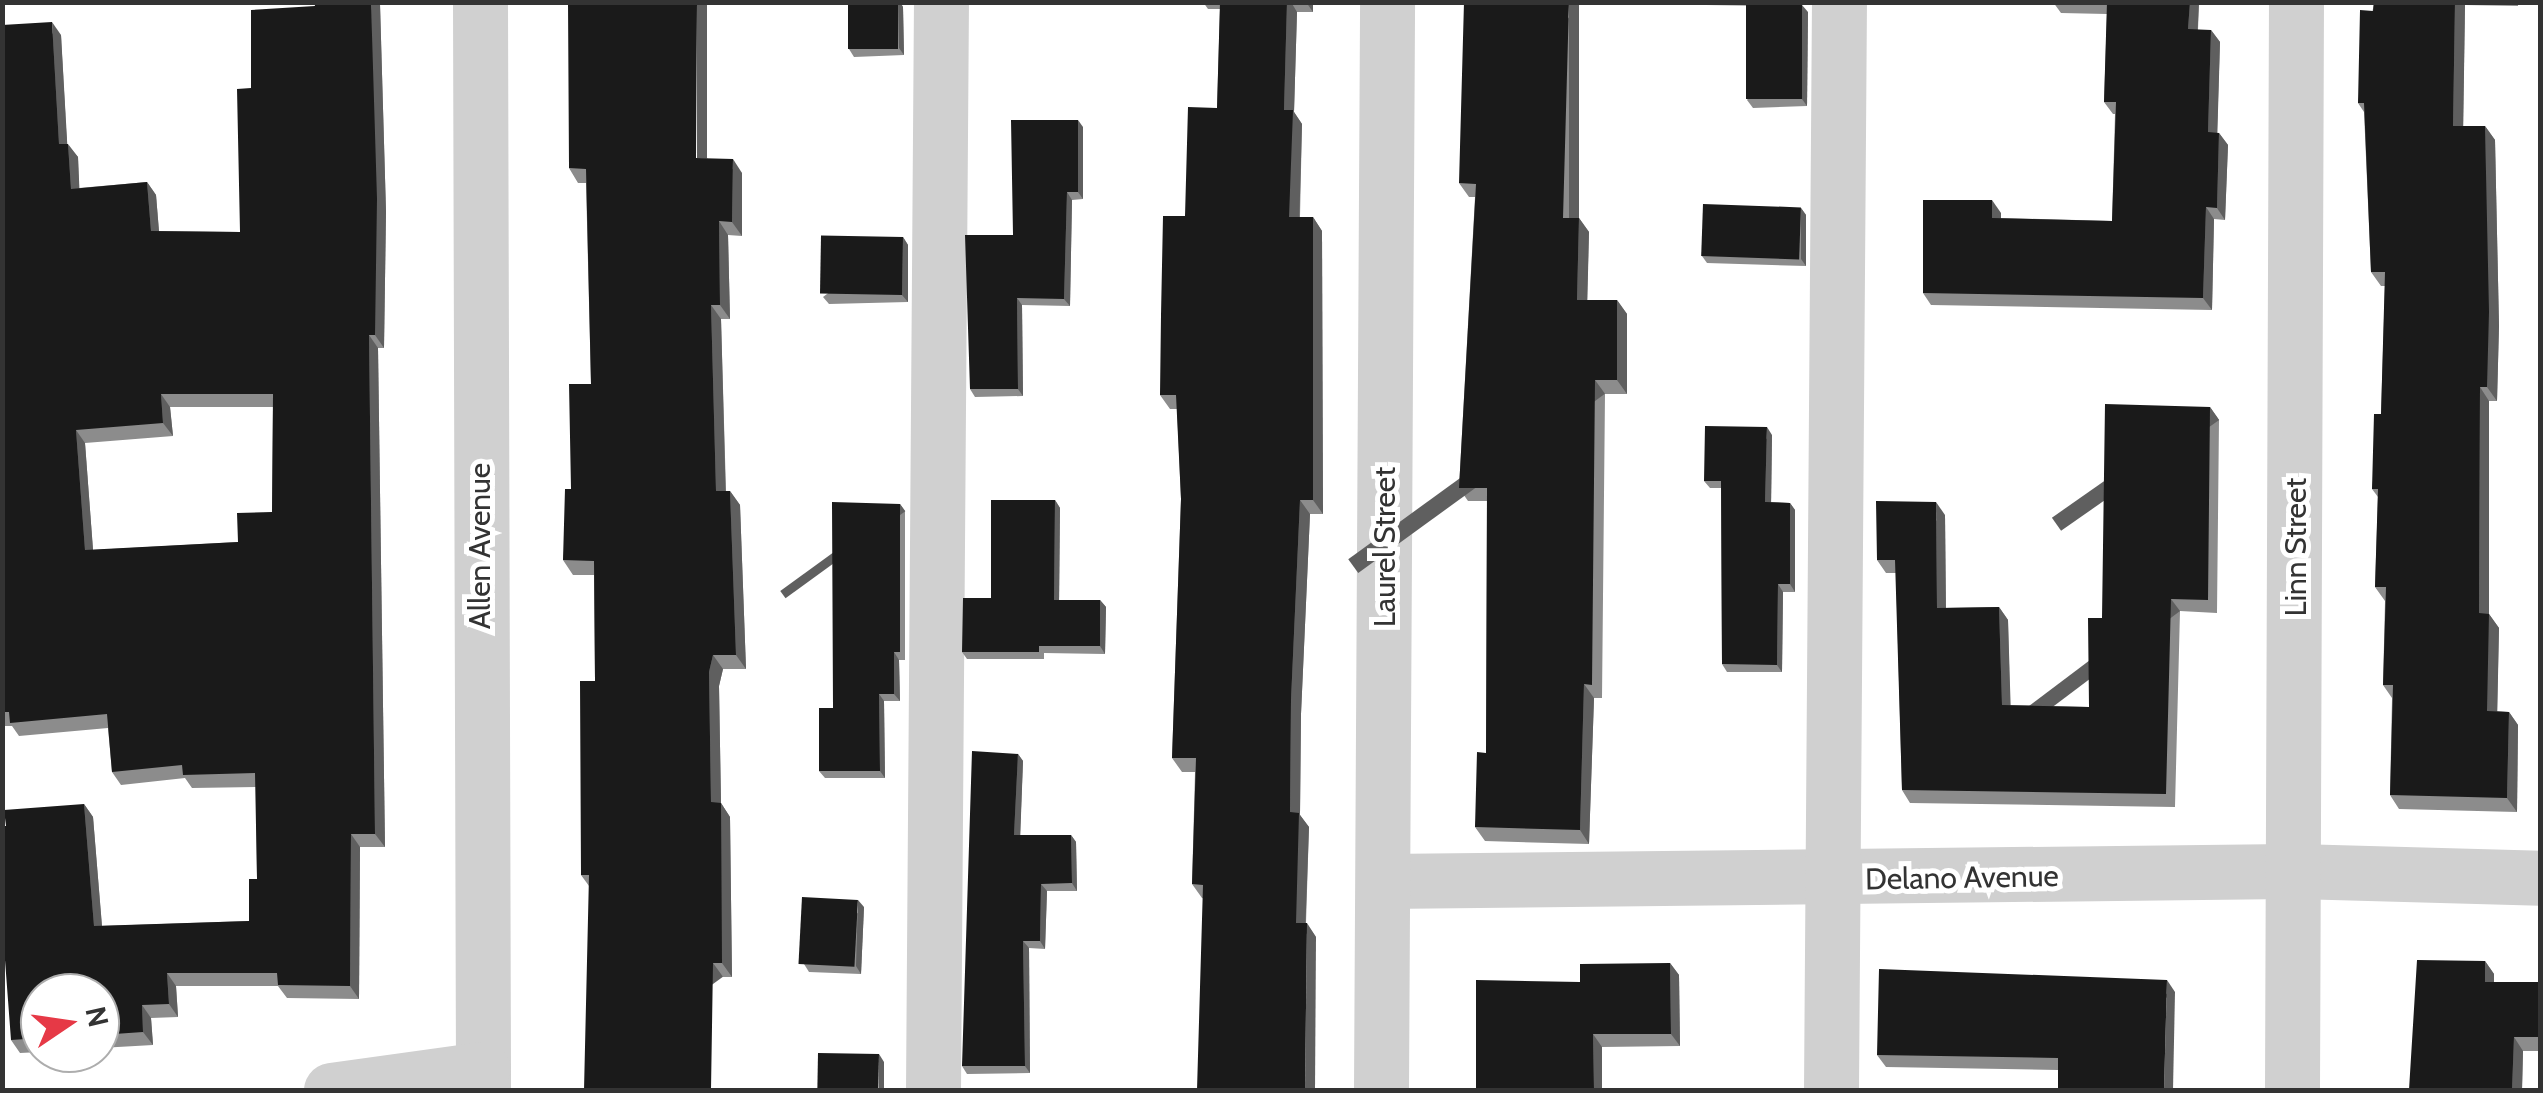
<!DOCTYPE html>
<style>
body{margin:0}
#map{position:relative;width:2543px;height:1093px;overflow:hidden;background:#fff;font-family:Cabin,sans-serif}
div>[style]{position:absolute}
.minor>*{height:55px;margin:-27.5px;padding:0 27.5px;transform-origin:27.5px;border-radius:27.5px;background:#d0d0d0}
.wall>*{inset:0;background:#8c8c8c}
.shaded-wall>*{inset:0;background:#5f5f5f;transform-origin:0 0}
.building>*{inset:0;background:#1a1a1a;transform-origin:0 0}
span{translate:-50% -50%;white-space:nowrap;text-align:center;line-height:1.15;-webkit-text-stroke:10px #fff;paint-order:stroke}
.street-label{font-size:30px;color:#333}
.frame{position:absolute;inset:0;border:5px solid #333;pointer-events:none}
.north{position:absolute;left:20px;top:973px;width:100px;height:100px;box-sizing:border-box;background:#fff;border:2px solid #adadad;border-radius:50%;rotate:77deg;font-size:28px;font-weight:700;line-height:40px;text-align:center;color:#333}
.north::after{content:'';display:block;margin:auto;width:35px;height:45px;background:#e63946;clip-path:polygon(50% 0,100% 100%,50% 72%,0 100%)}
</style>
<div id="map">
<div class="minor">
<i style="left:480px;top:2px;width:1088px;rotate:89.84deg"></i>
<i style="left:1384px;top:881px;width:912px;rotate:-0.63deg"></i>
<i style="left:2296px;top:871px;width:244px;rotate:1.6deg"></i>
<i style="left:331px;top:1090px;width:153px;rotate:-7.9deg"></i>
<i style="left:933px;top:1090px;width:1088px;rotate:-89.58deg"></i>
<i style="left:1381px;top:1090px;width:1088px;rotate:-89.68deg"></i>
<i style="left:1831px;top:1090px;width:1088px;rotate:-89.58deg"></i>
<i style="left:2292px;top:1090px;width:1088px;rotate:-89.79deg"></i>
</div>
<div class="wall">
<i style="clip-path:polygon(793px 2px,900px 2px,903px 7px,904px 55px,854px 57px,849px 49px,848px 4px,795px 5px)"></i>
<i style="clip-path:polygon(1203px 2px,1313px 2px,1313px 12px,1297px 12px,1294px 112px,1302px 124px,1300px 217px,1313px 217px,1322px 231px,1323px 514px,1310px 514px,1301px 714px,1300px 815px,1309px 827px,1306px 923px,1316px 937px,1202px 898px,1192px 884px,1195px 772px,1182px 772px,1172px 758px,1181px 499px,1177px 409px,1170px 409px,1160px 395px,1185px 216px,1217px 108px,1220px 9px,1208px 9px)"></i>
<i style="clip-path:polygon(1579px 2px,1573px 218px,1579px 218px,1589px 232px,1587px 300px,1617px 300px,1627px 314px,1627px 394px,1605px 394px,1602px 698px,1594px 698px,1589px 844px,1485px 841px,1475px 827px,1486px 753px,1487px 501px,1468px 501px,1459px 488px,1475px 197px,1469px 197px,1459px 183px)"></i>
<i style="clip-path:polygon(1704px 2px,1768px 2px,1768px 6px,1706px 5px)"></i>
<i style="clip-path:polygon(2053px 2px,2199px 2px,2198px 30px,2211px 30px,2220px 42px,2217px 133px,2219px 133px,2228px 145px,2225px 220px,2214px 219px,2212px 310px,1931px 305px,1923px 293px,2001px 213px,2001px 218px,2112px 221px,2115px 114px,2113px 114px,2104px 102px,2107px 14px,2061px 13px)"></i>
<i style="clip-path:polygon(2374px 2px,2518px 2px,2518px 6px,2465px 5px,2463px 126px,2485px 126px,2495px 140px,2499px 326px,2497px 401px,2489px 401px,2489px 614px,2499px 628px,2497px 711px,2509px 712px,2518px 725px,2517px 812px,2399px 809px,2390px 795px,2392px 698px,2383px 685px,2385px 601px,2375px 587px,2378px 497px,2372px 489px,2381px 414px,2385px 286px,2381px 286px,2371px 272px,2364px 112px,2358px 103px)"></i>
<i style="clip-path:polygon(evenodd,380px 4px,386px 212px,384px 348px,378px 348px,385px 847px,360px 847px,359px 999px,287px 998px,278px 986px,176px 986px,178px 1017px,151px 1018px,153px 1045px,100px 1048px,100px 993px,40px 993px,40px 1052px,20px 1053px,11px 1040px,84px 804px,93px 817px,102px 926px,249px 921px,257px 879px,256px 787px,192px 788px,185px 778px,121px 785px,112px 772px,108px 728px,19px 736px,12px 726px,2px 726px,2px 25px,61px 35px,67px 144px,78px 157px,79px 188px,147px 182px,156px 195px,159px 231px,240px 232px,251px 88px,380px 4px,170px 407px,273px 407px,272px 512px,238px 542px,93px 550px,85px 443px,173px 436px,170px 407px)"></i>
<i style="clip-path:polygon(1808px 12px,1807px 106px,1753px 108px,1747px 100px)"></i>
<i style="clip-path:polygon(1083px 127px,1083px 199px,1072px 200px,1070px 306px,1022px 305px,1023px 396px,975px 397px,970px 389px)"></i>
<i style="clip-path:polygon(706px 158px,742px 173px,742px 236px,728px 235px,730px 319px,721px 319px,726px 491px,730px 491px,740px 505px,746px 669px,723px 669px,719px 686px,721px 803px,730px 817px,732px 977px,723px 977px,589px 886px,581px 875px,595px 681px,594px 575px,573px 575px,563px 560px,571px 489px,591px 384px,586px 183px,578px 183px,569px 168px)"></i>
<i style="clip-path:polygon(1801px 208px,1806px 215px,1806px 266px,1707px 263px,1702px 256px)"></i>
<i style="clip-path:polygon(903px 237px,908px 245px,908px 302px,829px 304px,823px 297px)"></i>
<i style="clip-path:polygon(2210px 407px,2219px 420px,2217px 613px,2180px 611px,2175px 807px,1910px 803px,1902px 790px,1896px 573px,1886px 573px,1877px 560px,1945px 515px,1946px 608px,1999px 607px,2008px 620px,2010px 705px,2089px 707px,2102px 618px)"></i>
<i style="clip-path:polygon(1772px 435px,1771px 502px,1790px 503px,1795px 510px,1795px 592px,1783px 592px,1782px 672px,1727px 672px,1722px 664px,1721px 488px,1710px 488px,1704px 481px)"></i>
<i style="clip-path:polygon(1055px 500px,1060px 508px,1059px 600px,1100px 600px,1106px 607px,1105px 654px,1044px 653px,1044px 659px,967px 659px,962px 652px,991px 598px)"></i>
<i style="clip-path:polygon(900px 504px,905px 511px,905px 660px,899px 660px,900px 701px,884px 701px,885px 778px,825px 778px,819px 771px,833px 708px)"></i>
<i style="clip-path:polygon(1018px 754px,1023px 761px,1020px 835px,1071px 835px,1076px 842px,1077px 891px,1047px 891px,1045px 949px,1029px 948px,1030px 1073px,967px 1074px,962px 1066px)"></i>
<i style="clip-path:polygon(864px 907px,861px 974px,809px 972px,804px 964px)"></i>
<i style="clip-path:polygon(2485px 961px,2494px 974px,2494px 982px,2540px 982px,2540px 1051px,2523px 1051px,2522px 1090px,2409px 1090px)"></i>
<i style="clip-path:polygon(1670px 963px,1679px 975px,1680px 1046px,1602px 1047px,1602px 1090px,1476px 1090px)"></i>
<i style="clip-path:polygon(2175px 992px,2058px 1070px,1886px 1067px,1877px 1055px)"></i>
</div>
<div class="shaded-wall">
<i style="clip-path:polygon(371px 2px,379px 2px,380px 4px,386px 212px,384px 348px,375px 335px)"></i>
<i style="left:697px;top:2px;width:10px;height:156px"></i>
<i style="clip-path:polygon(898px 2px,900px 2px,903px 7px,904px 55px,899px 48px)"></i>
<i style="clip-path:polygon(1287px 2px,1291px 2px,1297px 12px,1294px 112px,1302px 124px,1299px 231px,1289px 217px,1284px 110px)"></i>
<i style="clip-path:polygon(1306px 2px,1313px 2px,1313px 12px)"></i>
<i style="left:1569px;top:2px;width:10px;height:216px"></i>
<i style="clip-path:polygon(2190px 2px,2199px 2px,2197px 42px,2188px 29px)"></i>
<i style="clip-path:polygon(2455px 2px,2463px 2px,2465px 5px,2463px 140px,2453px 126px)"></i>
<i style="clip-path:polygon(1802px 5px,1808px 12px,1807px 106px,1802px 99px)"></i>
<i style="clip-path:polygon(52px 22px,61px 35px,68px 157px,59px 144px)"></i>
<i style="clip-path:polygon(2211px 30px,2220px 42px,2217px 145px,2208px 132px)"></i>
<i style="clip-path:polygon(1078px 120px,1083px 127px,1083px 199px,1078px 192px)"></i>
<i style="clip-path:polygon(2485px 126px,2495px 140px,2499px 326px,2497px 401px,2487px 387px)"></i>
<i style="clip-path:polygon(2219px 133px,2228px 145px,2225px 220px,2217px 208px)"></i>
<i style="clip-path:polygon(68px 144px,78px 157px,80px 202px,71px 189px)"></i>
<i style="clip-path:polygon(733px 159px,742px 173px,742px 236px,732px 222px)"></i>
<i style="clip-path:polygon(147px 182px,156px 195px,160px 244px,151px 231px)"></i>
<i style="clip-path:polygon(1067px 192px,1072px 200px,1070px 306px,1064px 299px)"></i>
<i style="clip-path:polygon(1992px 200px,2001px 213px,2001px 230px,1992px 218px)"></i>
<i style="clip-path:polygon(2206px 207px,2214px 219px,2212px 310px,2203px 298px)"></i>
<i style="clip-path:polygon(1801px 208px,1806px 215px,1806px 266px,1801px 259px)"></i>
<i style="clip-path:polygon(1313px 217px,1322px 231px,1323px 514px,1313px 500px)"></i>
<i style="clip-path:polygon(1579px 218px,1589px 232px,1587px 314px,1577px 300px)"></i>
<i style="clip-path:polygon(719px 221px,728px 235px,730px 319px,720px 305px)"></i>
<i style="clip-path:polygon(903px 237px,908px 245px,908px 302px,902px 295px)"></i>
<i style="clip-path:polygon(1017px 298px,1022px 305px,1023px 396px,1018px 389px)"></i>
<i style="clip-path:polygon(1617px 300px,1627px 314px,1627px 394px,1617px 380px)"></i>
<i style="clip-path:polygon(711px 305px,721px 319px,726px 505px,716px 491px)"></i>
<i style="clip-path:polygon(369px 335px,378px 348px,385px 847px,375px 834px)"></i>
<i style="left:1595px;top:380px;width:17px;height:305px;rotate:54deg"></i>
<i style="clip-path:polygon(2480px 387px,2489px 401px,2489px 623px,2489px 614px,2499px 628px,2497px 725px,2487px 711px,2479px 613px)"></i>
<i style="clip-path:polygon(161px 394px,170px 407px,173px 436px,163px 423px)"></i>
<i style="left:2210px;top:407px;width:16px;height:193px;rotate:55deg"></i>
<i style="clip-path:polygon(1767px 427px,1772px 435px,1771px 510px,1765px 502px)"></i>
<i style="clip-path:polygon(76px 430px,85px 443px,94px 563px,85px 550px)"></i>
<i style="clip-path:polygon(730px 491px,740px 505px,746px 669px,736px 655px)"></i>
<i style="clip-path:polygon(1055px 500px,1060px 508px,1059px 607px,1054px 600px)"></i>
<i style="clip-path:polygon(1300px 500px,1310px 514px,1301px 714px,1300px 815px,1309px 827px,1305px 937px,1296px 923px,1290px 812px,1291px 700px)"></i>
<i style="clip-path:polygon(1936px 502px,1945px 515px,1946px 621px,1937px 608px)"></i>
<i style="clip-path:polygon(1790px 503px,1795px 510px,1795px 592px,1790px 584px)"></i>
<i style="left:900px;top:504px;width:9px;height:148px;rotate:54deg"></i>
<i style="clip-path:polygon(1778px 584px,1783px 592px,1782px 672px,1777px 665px)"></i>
<i style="left:2171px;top:599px;width:15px;height:195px;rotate:53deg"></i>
<i style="clip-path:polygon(1100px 600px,1106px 607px,1105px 654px,1100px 646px)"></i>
<i style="clip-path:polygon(1999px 607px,2008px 620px,2011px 718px,2002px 705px)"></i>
<i style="clip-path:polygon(894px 652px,899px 660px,900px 701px,894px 694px)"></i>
<i style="clip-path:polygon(713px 655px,723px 669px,719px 686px,721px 803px,730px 817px,732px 977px,722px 963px,711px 802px,709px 672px)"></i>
<i style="clip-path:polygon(1584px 684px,1594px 698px,1589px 844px,1580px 830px)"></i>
<i style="clip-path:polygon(879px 694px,884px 701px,885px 778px,880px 771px)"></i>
<i style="clip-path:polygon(2509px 712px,2518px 725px,2517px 812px,2507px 798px)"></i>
<i style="clip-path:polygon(1018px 754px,1023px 761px,1020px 843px,1014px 835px)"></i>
<i style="clip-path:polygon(84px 804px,93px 817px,103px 939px,94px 926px)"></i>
<i style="clip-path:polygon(351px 834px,360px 847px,359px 999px,350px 986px)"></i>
<i style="clip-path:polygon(1071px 835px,1076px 842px,1077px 891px,1072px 883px)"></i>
<i style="clip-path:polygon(1041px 884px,1047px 891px,1045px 949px,1040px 941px)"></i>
<i style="clip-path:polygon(858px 900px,864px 907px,861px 974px,856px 966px)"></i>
<i style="clip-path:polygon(1307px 923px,1316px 937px,1315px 1090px,1305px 1090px)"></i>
<i style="clip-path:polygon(1023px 941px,1029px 948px,1030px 1073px,1025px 1066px)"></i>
<i style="clip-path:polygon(2485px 961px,2494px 974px,2494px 996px,2485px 982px)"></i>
<i style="left:713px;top:963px;width:17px;height:127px;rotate:54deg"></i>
<i style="clip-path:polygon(1670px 963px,1679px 975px,1680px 1046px,1671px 1034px)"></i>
<i style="clip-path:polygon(167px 973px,176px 986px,178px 1017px,169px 1004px)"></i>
<i style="clip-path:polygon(2167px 980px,2175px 992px,2173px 1090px,2164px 1090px)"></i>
<i style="clip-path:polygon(142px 1005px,151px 1018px,153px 1045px,143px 1032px)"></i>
<i style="clip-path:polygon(1593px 1034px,1602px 1047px,1602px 1090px,1594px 1090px)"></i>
<i style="clip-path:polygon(2514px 1037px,2523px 1051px,2522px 1090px,2512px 1090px)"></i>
<i style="clip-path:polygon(879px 1054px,884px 1062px,884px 1090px,879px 1090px)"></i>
</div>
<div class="building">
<i style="clip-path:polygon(evenodd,314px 2px,371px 2px,377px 199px,375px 335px,369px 335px,375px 834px,351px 834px,350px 986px,278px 985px,277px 973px,167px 973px,169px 1004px,142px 1005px,143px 1032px,100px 1035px,100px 993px,40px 993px,40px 1038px,11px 1040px,2px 920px,2px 826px,6px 826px,4px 810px,84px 804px,94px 926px,249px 921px,249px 879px,257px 879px,255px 773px,183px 775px,182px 765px,112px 772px,107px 714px,10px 723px,9px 712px,2px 712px,2px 25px,52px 22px,59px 144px,68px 144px,71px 189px,147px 182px,151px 231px,240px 232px,237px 89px,251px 88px,251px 10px,315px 6px,314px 2px,161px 394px,273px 394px,272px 512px,237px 513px,238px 542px,85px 550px,76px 430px,163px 423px,161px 394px)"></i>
<i style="clip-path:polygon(568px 2px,697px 2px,696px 158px,733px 159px,732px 222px,719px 221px,720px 305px,711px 305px,716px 491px,730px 491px,736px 655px,713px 655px,709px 672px,711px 802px,721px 803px,722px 963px,713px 963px,711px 1090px,584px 1090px,589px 875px,581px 875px,580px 681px,595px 681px,594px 561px,563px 560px,565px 489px,571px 489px,569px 384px,591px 384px,586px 169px,569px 168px)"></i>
<i style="left:848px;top:2px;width:50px;height:47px"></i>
<i style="clip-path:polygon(1220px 2px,1287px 2px,1284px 110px,1293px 110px,1289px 217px,1313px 217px,1313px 500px,1300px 500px,1291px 700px,1290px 812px,1299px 813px,1296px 923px,1307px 923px,1305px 1090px,1197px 1090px,1203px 885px,1192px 884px,1196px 758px,1172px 758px,1181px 499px,1176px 395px,1160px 395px,1161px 315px,1163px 216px,1185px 216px,1188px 107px,1217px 108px)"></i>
<i style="clip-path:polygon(1464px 2px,1569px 2px,1563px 218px,1579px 218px,1577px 300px,1617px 300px,1617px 380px,1595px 380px,1592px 685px,1584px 684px,1580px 830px,1475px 827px,1477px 752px,1486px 753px,1487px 488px,1459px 488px,1476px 184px,1459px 183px)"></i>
<i style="clip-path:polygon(2107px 2px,2190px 2px,2188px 29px,2211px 30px,2208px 132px,2219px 133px,2217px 208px,2206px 207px,2203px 298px,1923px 293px,1923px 200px,1992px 200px,1992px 218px,2112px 221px,2116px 102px,2104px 102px)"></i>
<i style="clip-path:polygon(2374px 2px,2455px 2px,2453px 126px,2485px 126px,2489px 312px,2487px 387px,2480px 387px,2479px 613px,2489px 614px,2487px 711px,2509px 712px,2507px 798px,2390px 795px,2393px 685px,2383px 685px,2386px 587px,2375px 587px,2378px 489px,2372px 489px,2374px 414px,2381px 414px,2385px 272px,2371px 272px,2364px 103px,2358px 103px,2360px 10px,2373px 11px)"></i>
<i style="left:1802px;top:5px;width:94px;height:56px;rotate:90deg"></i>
<i style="clip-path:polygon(1011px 120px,1078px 120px,1078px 192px,1067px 192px,1064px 299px,1017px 298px,1018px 389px,970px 389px,965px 235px,1013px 235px)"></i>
<i style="left:1703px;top:204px;width:98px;height:52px;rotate:2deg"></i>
<i style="left:903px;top:237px;width:58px;height:82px;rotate:91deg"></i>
<i style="clip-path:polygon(2105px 404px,2210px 407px,2208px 600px,2171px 599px,2166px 794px,1902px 790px,1895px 560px,1877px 560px,1876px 501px,1936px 502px,1937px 608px,1999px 607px,2002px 705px,2089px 707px,2088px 618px,2102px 618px)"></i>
<i style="clip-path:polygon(1705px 426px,1767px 427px,1765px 502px,1790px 503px,1790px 584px,1778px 584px,1777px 665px,1722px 664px,1721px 481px,1704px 481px)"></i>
<i style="clip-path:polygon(991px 500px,1055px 500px,1054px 600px,1100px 600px,1100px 646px,1039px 646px,1039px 652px,962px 652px,963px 598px,991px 598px)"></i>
<i style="clip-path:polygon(832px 502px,900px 504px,900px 652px,894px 652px,894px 694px,879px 694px,880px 771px,819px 771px,819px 708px,833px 708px)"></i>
<i style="clip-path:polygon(972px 751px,1018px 754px,1014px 835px,1071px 835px,1072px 883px,1041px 884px,1040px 941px,1023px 941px,1025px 1066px,962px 1066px)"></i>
<i style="left:802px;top:897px;width:56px;height:67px;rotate:3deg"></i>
<i style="clip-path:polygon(2417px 960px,2485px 961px,2485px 982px,2540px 982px,2540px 1037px,2514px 1037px,2512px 1090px,2409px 1090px)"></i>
<i style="clip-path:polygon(1670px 963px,1671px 1034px,1593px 1034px,1594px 1090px,1476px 1090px,1476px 980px,1580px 982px,1580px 964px)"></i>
<i style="clip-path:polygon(1879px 969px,2167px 980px,2164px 1090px,2058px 1090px,2058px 1058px,1877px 1055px)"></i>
<i style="left:818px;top:1053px;width:61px;height:37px;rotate:1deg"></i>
</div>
<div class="street-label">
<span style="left:480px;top:546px;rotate:-90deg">Allen Avenue</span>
<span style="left:1385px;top:547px;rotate:-90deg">Laurel Street</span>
<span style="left:2296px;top:547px;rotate:-90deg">Linn Street</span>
<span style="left:1962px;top:878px;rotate:-1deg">Delano Avenue</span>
</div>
<div class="frame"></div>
<div class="north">N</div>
</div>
